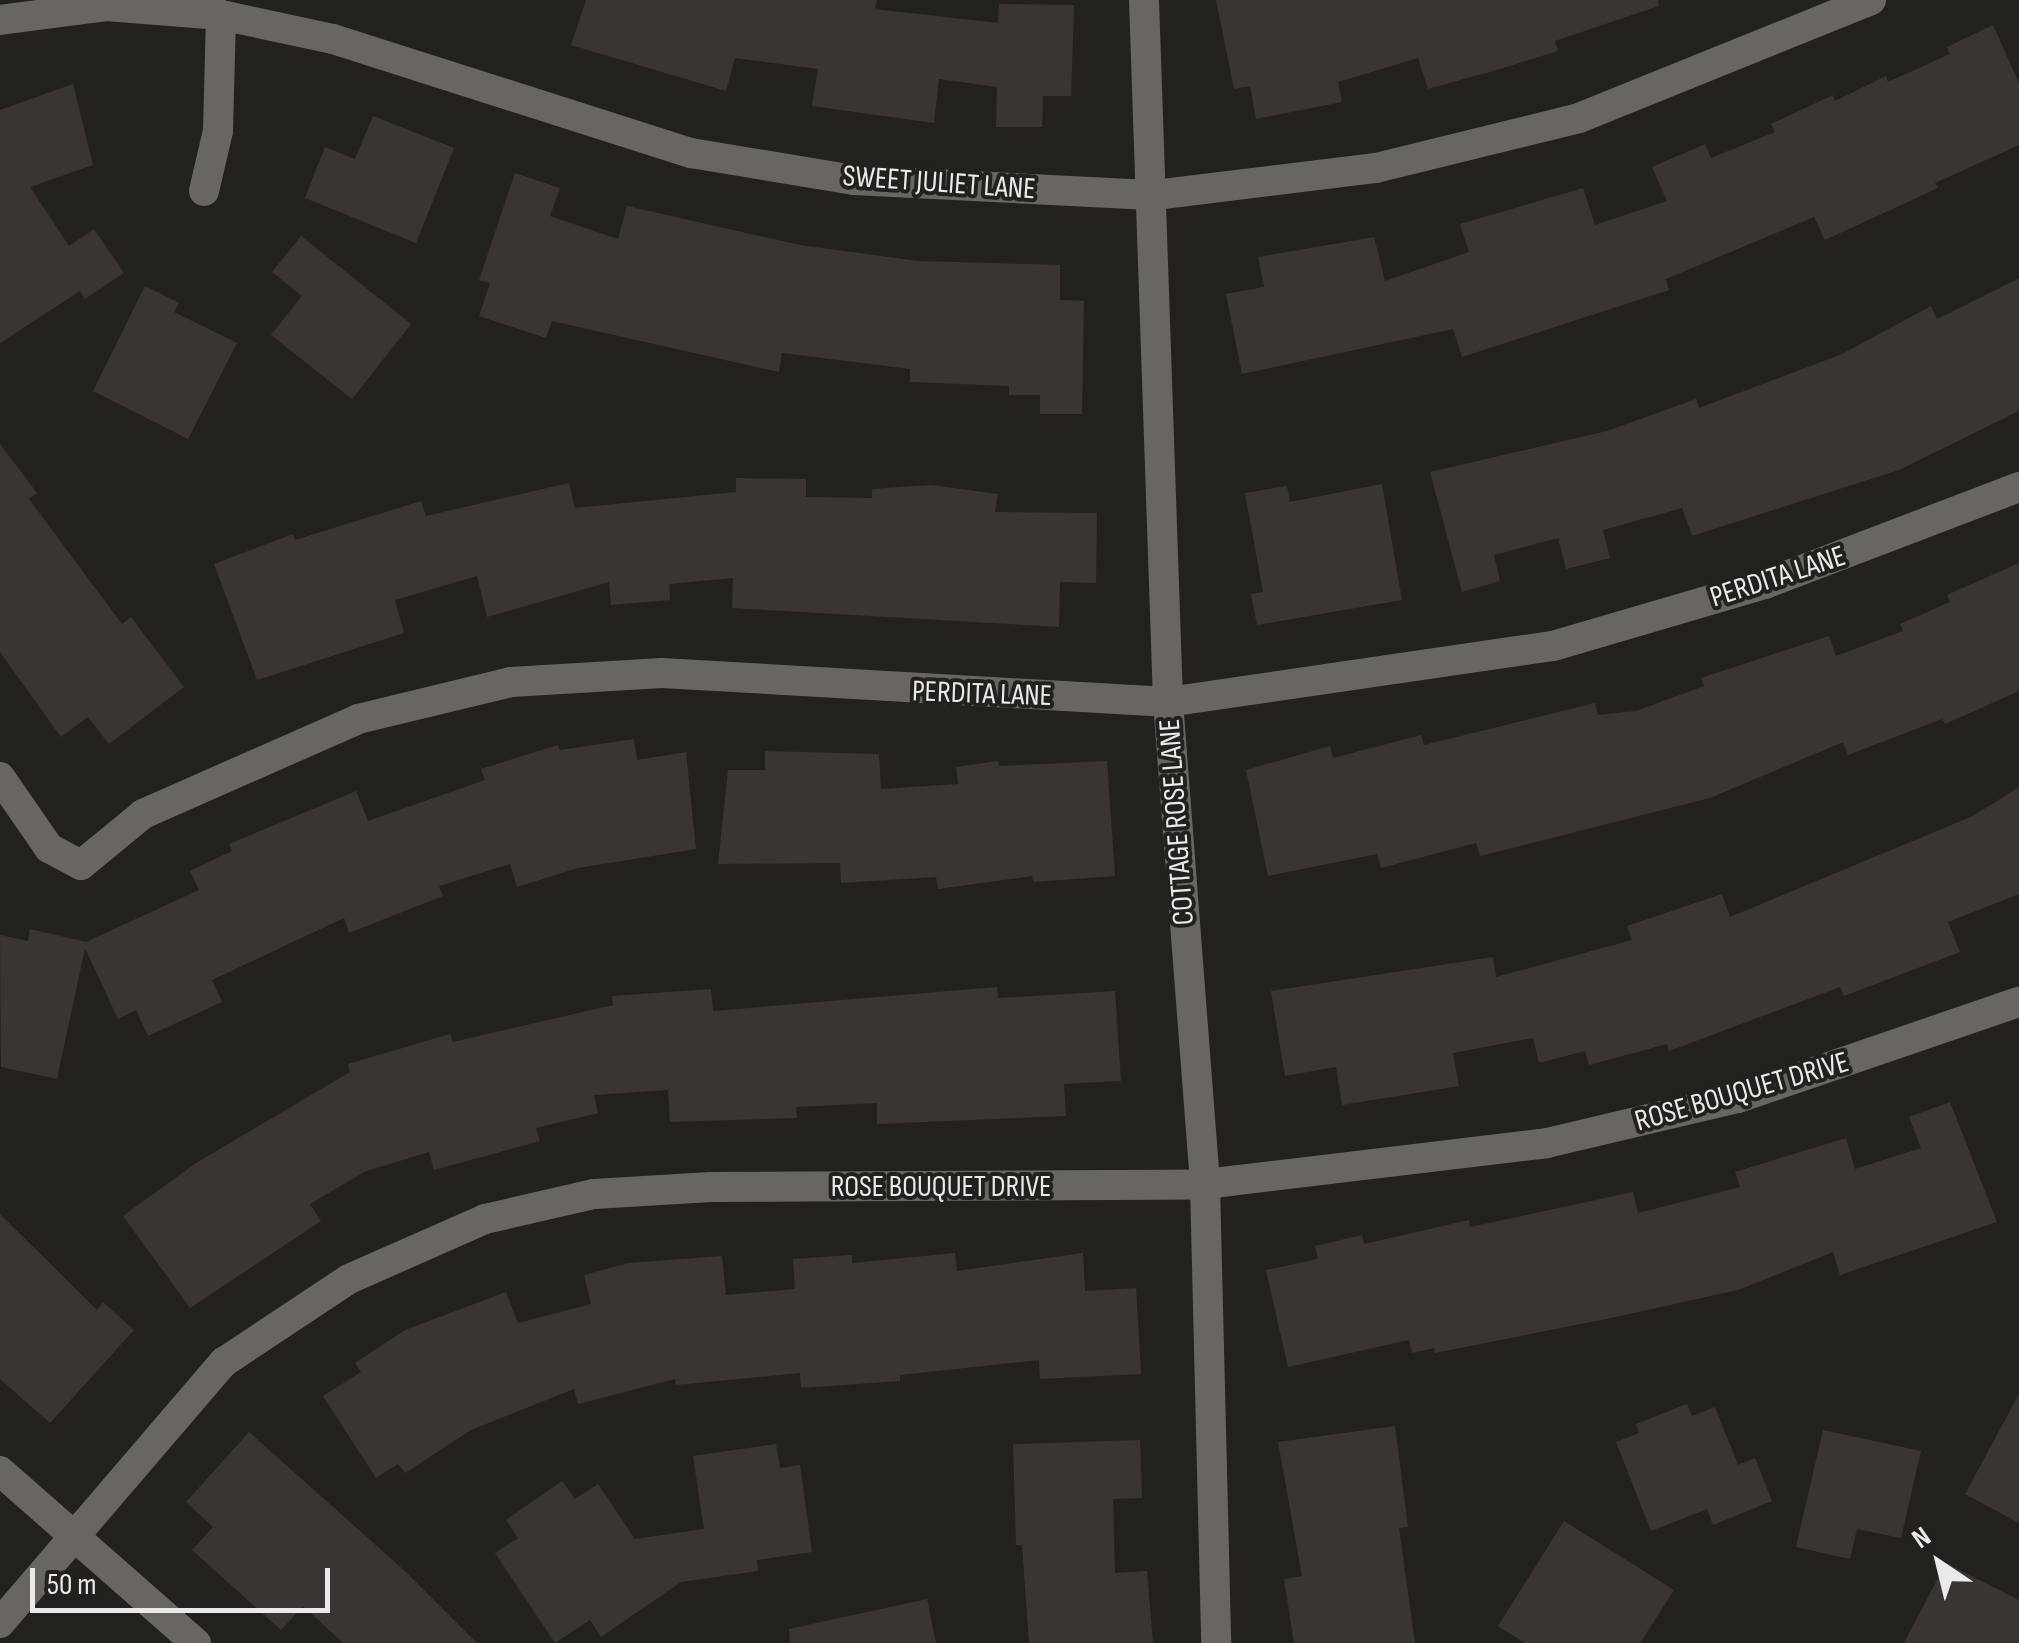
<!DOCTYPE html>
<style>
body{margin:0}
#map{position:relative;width:2019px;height:1643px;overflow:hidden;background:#23211d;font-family:"Sofia Sans Condensed",sans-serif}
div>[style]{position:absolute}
.building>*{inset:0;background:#3a3533}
.minor>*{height:30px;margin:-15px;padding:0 15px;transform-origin:15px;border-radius:15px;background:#696662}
span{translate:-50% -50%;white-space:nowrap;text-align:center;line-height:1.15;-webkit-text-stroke:8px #23211d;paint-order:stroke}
.street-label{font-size:30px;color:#eceae8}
.north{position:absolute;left:1889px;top:1513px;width:100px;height:100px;-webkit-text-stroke:8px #23211d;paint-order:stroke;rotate:325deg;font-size:28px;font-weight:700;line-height:40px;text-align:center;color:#eceae8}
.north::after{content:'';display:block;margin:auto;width:35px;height:45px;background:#eceae8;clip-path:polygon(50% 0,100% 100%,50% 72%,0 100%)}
.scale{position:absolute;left:30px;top:1568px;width:300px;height:45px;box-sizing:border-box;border:5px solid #eceae8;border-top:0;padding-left:12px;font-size:30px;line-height:35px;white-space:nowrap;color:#eceae8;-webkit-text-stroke:8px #23211d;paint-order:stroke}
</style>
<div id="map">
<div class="building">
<i style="clip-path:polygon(586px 0,877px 0,875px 9px,998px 23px,999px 4px,1074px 5px,1071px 96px,1043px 96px,1042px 127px,996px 127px,997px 87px,939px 79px,934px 123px,812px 106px,818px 69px,735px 58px,726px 91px,571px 45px)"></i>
<i style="clip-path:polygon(1216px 0,1658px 0,1659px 6px,1555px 41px,1558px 51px,1500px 69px,1428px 89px,1418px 58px,1338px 82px,1342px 102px,1256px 119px,1250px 86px,1234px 89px)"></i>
<i style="clip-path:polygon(1993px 25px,2019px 83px,2019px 145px,1935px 183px,1938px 188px,1825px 240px,1814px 217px,1666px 279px,1669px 290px,1462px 357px,1453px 329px,1242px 374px,1226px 294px,1264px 287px,1258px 257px,1374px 237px,1385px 281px,1469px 252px,1460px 224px,1583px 188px,1595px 225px,1667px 201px,1652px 167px,1705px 144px,1711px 158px,1775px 132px,1771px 124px,1833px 95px,1835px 101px,1886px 76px,1888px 82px,1950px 54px,1947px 47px)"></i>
<i style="clip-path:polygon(73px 84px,93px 165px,30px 187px,69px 246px,94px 229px,124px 273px,85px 299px,80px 291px,0 343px,0 110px)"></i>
<i style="clip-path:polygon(373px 116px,454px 148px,416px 243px,305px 198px,325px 147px,355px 159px)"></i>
<i style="clip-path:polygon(515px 173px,560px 188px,550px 216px,618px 239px,627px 206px,800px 245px,918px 261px,1060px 265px,1060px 300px,1084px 301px,1082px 414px,1040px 414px,1040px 395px,1009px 395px,1009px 386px,910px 382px,910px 369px,782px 353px,779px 372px,552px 321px,546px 338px,479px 316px,490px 283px,479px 280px)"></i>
<i style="clip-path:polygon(301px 236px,411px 324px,352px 399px,271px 335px,302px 296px,272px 272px)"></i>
<i style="clip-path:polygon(2019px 278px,2019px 411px,1899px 470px,1692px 536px,1682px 508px,1603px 530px,1610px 558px,1566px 569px,1558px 538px,1494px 555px,1500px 581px,1462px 592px,1430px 472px,1607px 431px,1696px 399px,1699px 408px,1842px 354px,1931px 306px,1937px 319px)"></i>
<i style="clip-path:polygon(145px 286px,179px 303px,174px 312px,237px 343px,188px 439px,93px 391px)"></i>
<i style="clip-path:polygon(0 444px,37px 493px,29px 499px,122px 624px,131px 617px,184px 687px,109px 744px,88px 717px,61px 737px,0 652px)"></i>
<i style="clip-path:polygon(736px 478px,806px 479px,806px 497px,872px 498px,872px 489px,931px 485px,998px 494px,995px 512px,1097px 513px,1096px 583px,1060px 582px,1059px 627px,732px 608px,733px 578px,669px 584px,670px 600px,611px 605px,609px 582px,487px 617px,477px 576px,395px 600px,404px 633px,257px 680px,214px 564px,293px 534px,295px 540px,421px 501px,426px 516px,569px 483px,575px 508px,736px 492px)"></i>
<i style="clip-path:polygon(1382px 484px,1402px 600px,1257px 625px,1251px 594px,1263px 592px,1245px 493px,1287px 486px,1290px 502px)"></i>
<i style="clip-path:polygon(2019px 563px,2019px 691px,1945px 724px,1942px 719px,1848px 755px,1843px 742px,1710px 798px,1480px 856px,1476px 843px,1381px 868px,1377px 854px,1268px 876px,1246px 770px,1330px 746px,1333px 758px,1421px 735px,1424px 745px,1595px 703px,1598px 715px,1636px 711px,1704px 686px,1701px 678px,1829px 636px,1836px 656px,1903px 631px,1900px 624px,1950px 602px,1947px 595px)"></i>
<i style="clip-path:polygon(634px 739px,637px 760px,686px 752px,696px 849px,578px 868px,517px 887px,510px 864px,439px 886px,443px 896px,349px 933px,344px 918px,212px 980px,222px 1002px,148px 1036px,136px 1010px,118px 1019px,85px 948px,57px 1079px,1px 1067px,0 935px,28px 941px,30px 929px,86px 942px,199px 890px,190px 871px,232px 851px,229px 844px,356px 791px,368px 821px,485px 780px,481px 769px,558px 745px,560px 750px)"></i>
<i style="clip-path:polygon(765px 751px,879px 754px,881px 789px,958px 784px,956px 767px,998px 761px,999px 766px,1107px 761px,1115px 876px,1033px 882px,1032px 876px,938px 889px,936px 877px,841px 883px,840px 863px,718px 864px,728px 770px,765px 770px)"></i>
<i style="clip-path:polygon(2019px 787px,2019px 894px,1948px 922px,1960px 952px,1844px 996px,1840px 987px,1669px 1051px,1667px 1044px,1589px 1065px,1585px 1051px,1539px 1063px,1533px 1038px,1453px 1053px,1459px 1086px,1342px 1105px,1336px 1067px,1285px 1076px,1271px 991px,1493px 957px,1496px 977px,1632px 940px,1627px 926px,1722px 894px,1730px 917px,1973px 816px)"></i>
<i style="clip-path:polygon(997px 987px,998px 998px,1115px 991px,1121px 1081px,1064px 1084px,1066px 1116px,877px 1124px,877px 1103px,796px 1107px,797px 1118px,670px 1122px,668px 1090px,594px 1095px,598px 1113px,536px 1128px,540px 1141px,434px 1170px,429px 1152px,366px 1171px,310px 1204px,321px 1221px,190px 1308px,123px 1216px,196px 1163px,350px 1072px,348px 1064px,450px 1034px,453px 1042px,613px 1005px,612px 996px,711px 989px,713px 1011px)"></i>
<i style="clip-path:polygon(1950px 1102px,1997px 1222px,1840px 1275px,1833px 1252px,1738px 1290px,1611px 1318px,1435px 1353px,1434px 1348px,1412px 1353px,1409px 1340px,1288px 1367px,1266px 1270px,1318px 1259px,1315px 1246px,1362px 1235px,1364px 1244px,1469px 1220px,1470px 1227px,1633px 1192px,1638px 1213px,1740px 1187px,1735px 1172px,1846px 1138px,1855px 1169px,1921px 1148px,1909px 1117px)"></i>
<i style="clip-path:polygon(0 1214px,97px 1310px,103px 1302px,134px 1330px,50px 1423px,0 1379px)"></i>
<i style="clip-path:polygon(955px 1253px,957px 1271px,1083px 1253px,1085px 1291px,1136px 1288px,1141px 1374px,1040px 1379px,1039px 1360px,900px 1375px,900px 1381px,801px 1388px,800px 1373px,676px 1385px,675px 1379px,578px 1404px,574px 1389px,471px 1430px,405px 1473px,398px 1464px,376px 1478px,323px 1396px,361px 1372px,355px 1363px,405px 1330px,506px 1292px,518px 1323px,591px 1304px,584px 1275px,628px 1263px,722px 1256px,726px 1295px,795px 1289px,793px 1259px,852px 1255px,852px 1263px)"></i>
<i style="clip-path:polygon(2019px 1394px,2019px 1523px,1965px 1494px)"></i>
<i style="clip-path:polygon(1687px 1404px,1692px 1416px,1715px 1407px,1738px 1465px,1755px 1458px,1772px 1501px,1713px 1525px,1707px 1509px,1651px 1531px,1616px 1442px,1639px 1433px,1636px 1424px)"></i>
<i style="clip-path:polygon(1395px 1426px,1408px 1527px,1399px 1528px,1415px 1643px,1294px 1643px,1284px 1579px,1302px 1576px,1278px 1442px)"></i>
<i style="clip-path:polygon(1823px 1430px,1921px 1451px,1901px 1538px,1857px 1529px,1850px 1559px,1796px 1547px)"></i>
<i style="clip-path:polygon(249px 1432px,406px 1572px,477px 1643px,343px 1643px,303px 1606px,281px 1630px,192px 1550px,213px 1527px,186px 1502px)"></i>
<i style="clip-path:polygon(1140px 1440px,1142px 1498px,1113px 1499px,1115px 1573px,1147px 1571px,1153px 1643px,1029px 1643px,1022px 1545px,1016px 1545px,1013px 1444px)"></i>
<i style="clip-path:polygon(776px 1444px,780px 1468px,800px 1465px,812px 1552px,757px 1560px,758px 1571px,681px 1582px,601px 1637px,590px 1620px,555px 1643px,495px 1553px,518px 1538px,506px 1520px,562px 1481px,575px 1499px,598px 1484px,635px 1539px,704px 1529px,693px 1456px)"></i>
<i style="clip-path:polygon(1564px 1521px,1674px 1590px,1640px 1643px,1525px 1643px,1498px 1626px)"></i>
<i style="clip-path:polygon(1946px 1563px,2019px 1600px,2019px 1643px,1904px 1643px)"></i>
<i style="clip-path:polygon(927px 1599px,936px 1643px,790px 1643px,789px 1629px)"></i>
</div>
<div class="minor">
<i style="left:1144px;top:0;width:702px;rotate:88.04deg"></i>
<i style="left:1168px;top:702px;width:483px;rotate:85.6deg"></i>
<i style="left:1205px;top:1184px;width:459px;rotate:88.6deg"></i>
<i style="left:0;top:20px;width:107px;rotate:-7.5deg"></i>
<i style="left:106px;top:6px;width:115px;rotate:4.5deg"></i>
<i style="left:221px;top:15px;width:115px;rotate:12.1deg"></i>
<i style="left:333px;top:39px;width:376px;rotate:17.7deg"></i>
<i style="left:691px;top:153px;width:165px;rotate:9.4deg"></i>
<i style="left:854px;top:180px;width:301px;rotate:2.9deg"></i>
<i style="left:1155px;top:195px;width:223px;rotate:-7deg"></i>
<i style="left:1376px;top:168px;width:209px;rotate:-13.8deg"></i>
<i style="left:1579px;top:118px;width:315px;rotate:-22deg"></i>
<i style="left:204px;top:191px;width:62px;rotate:-76.9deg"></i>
<i style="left:218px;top:131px;width:116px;rotate:-88.5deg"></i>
<i style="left:0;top:777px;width:86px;rotate:55.4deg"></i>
<i style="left:49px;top:848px;width:36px;rotate:28deg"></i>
<i style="left:81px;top:865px;width:80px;rotate:-39.4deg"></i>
<i style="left:143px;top:814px;width:235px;rotate:-23.8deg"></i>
<i style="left:358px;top:719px;width:157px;rotate:-13.6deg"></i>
<i style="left:511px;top:682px;width:151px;rotate:-3.4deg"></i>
<i style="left:662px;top:673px;width:507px;rotate:3.28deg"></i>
<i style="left:1168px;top:702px;width:389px;rotate:-8.3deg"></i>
<i style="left:1553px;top:646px;width:221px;rotate:-16.3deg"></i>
<i style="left:1765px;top:584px;width:272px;rotate:-20.9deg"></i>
<i style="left:0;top:1471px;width:261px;rotate:41.3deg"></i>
<i style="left:0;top:1623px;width:344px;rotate:-49.4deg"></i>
<i style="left:224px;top:1362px;width:150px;rotate:-33.6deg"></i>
<i style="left:349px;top:1279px;width:149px;rotate:-23.8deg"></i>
<i style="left:485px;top:1219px;width:112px;rotate:-12.9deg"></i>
<i style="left:594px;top:1194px;width:117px;rotate:-3.4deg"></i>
<i style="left:711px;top:1187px;width:494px;rotate:-0.3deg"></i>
<i style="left:1205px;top:1184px;width:344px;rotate:-6.8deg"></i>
<i style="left:1547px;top:1143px;width:196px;rotate:-13.3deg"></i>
<i style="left:1738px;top:1098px;width:297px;rotate:-18.9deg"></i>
</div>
<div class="street-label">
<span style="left:939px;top:183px;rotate:4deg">SWEET JULIET LANE</span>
<span style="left:1778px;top:577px;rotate:-18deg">PERDITA LANE</span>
<span style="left:982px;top:694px;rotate:2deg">PERDITA LANE</span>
<span style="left:1177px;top:822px;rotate:-94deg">COTTAGE ROSE LANE</span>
<span style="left:1742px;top:1092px;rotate:-16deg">ROSE BOUQUET DRIVE</span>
<span style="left:941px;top:1187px">ROSE BOUQUET DRIVE</span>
</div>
<div class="north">N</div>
<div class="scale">50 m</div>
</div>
